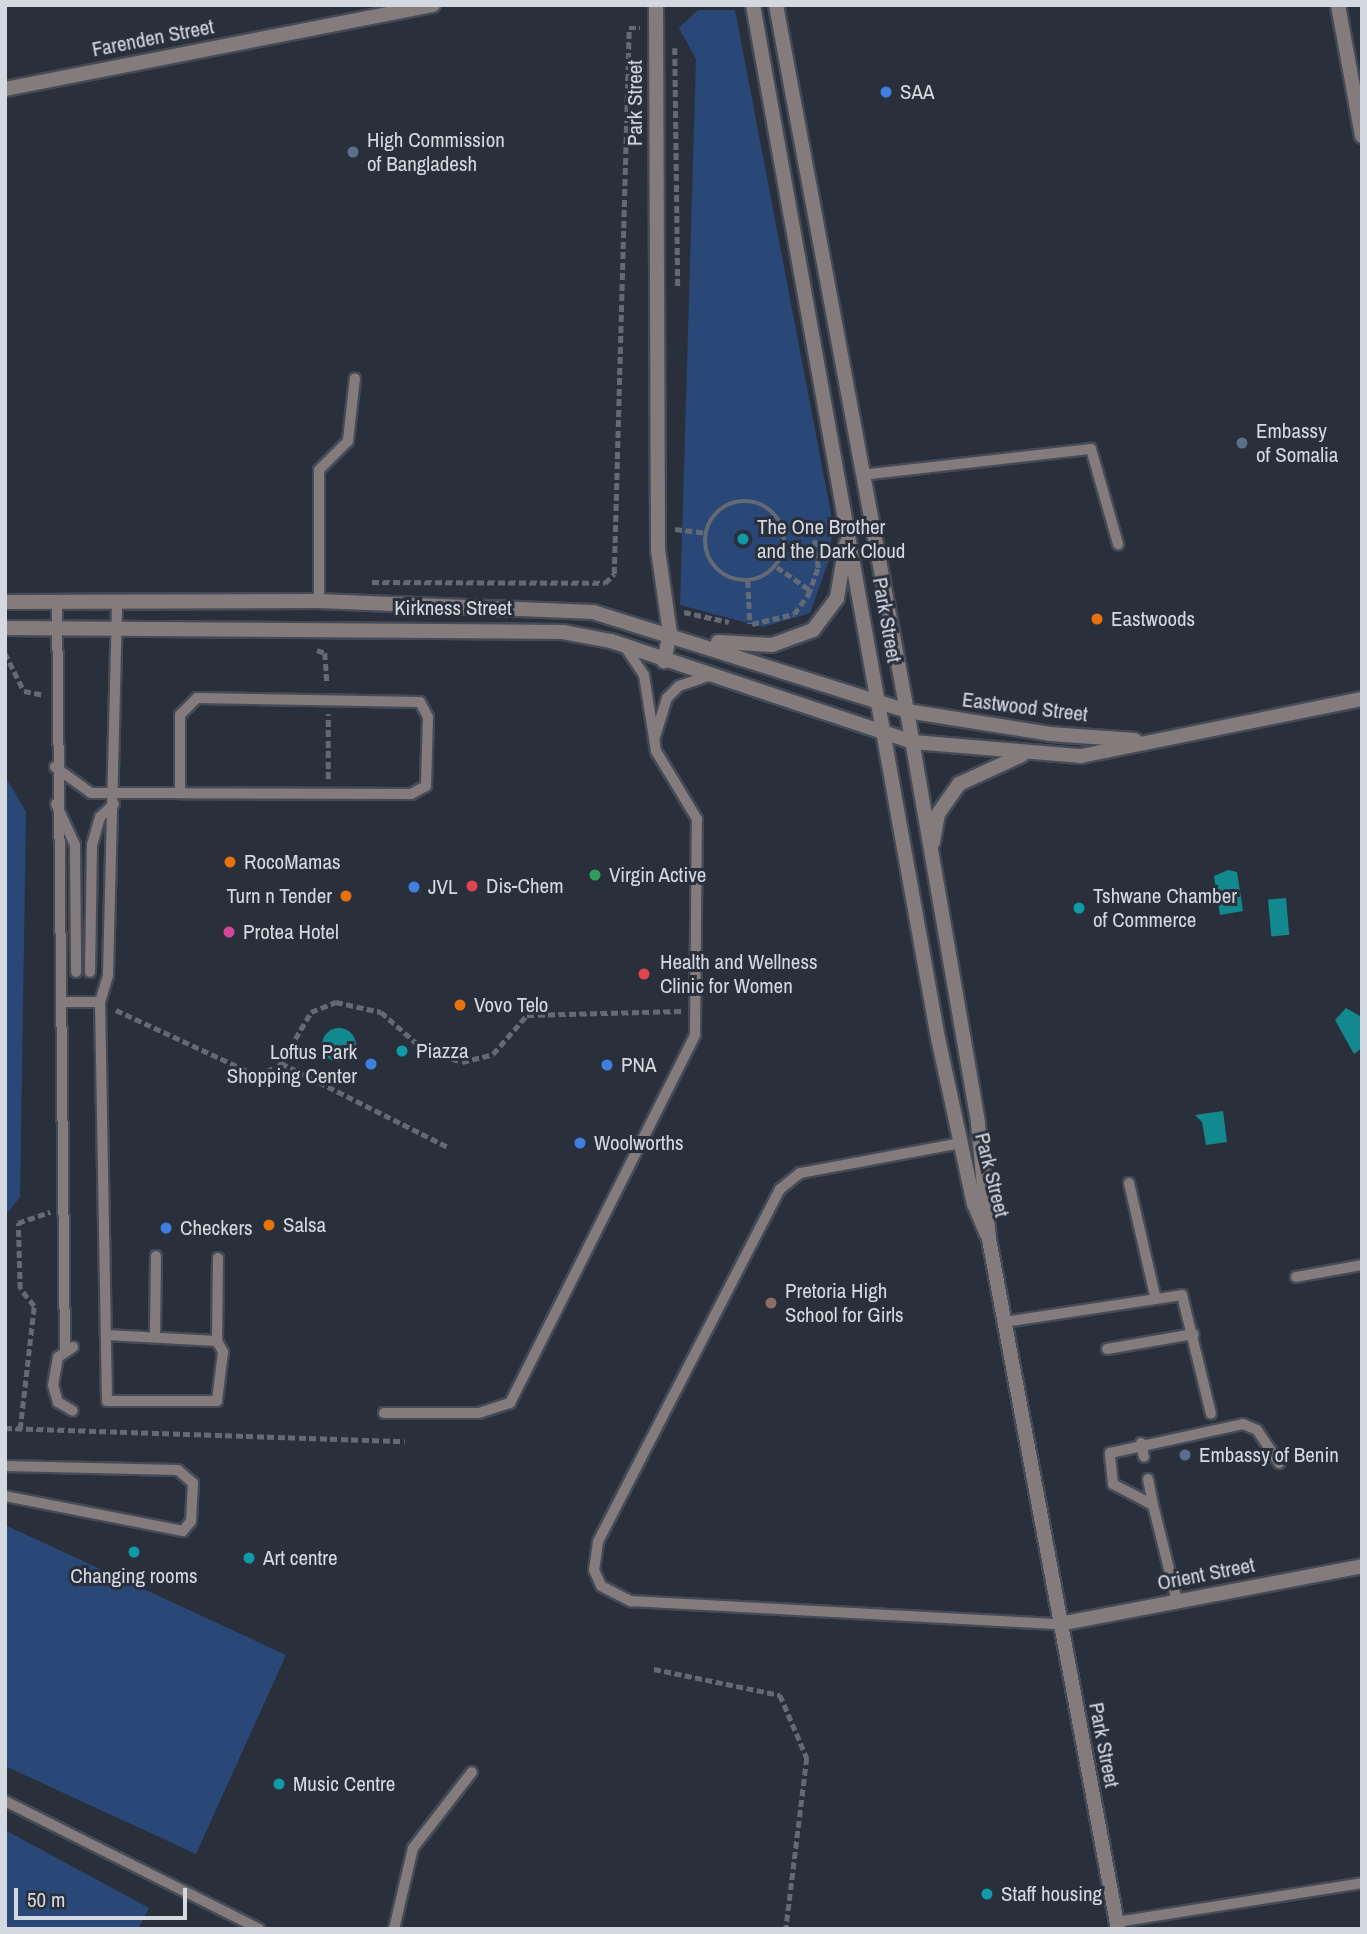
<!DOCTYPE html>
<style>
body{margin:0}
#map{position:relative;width:1367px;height:1934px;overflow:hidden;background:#29303c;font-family:"Archivo Narrow",sans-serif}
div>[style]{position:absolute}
.green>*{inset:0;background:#2a4877}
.water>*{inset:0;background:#12898f;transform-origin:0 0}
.round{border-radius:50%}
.path>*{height:4.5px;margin-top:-2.25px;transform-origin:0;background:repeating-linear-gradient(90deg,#646a75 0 7px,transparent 0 10.5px)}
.path>.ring{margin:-2.25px;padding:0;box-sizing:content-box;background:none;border:4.5px solid #646a75;border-radius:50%}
.roads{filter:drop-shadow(2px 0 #444b56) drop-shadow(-2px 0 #444b56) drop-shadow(0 2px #444b56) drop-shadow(0 -2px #444b56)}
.service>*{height:10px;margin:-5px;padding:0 5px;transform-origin:5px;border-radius:5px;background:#847b7c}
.minor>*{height:14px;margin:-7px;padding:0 7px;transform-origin:7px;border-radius:7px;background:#847b7c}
.tertiary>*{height:14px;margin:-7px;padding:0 7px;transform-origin:7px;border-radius:7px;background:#847b7c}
.dots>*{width:19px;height:19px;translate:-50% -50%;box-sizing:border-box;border:4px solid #29303c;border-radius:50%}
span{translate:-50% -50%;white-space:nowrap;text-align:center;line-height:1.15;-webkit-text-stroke:6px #29303c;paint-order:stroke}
.street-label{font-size:21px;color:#d4d9e1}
.poi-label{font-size:21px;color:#d4d9e1}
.left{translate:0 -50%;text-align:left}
.right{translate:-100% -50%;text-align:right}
.frame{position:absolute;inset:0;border:7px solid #d4d9e1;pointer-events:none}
.scale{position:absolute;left:14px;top:1888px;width:173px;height:32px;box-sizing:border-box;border:4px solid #d4d9e1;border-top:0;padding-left:9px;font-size:21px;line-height:24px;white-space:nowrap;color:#d4d9e1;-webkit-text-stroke:5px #29303c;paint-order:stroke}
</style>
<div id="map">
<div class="green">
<i style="clip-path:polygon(698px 10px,735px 10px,833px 524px,829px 560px,810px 613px,763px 627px,680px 605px,696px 59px,679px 28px)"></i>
<i style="clip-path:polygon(5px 776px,26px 812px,20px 1197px,5px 1216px)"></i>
<i style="clip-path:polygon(5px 1525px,286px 1655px,196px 1854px,5px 1766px)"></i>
<i style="clip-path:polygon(5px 1830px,149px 1908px,138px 1929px,5px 1929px)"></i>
</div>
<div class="water">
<i style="clip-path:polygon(1228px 870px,1237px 872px,1243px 911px,1220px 915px,1214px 876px)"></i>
<i style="left:1286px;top:898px;width:37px;height:18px;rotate:85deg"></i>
<i style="clip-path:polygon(1346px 1008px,1360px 1016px,1362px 1048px,1354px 1054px,1335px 1020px)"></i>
<i class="round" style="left:322px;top:1028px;width:34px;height:34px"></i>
<i style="clip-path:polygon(1223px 1111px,1227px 1142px,1206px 1145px,1202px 1122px,1195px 1115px)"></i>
</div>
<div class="path">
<i style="left:675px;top:48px;width:239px;rotate:89.3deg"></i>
<i class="ring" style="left:705px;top:501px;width:75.5px;height:75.5px"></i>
<i style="left:675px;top:529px;width:31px;rotate:7deg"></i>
<i style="left:777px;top:567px;width:40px;rotate:34.9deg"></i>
<i style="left:748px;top:581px;width:43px;rotate:87.3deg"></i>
<i style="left:372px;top:582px;width:233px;rotate:0.2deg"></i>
<i style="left:605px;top:583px;width:13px;rotate:-45deg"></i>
<i style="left:614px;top:574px;width:546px;rotate:-88.43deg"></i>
<i style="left:629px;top:28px;width:11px"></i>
<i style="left:684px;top:612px;width:46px;rotate:12.5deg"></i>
<i style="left:752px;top:624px;width:43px;rotate:-13.4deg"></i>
<i style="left:794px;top:614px;width:24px;rotate:-54deg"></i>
<i style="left:808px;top:595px;width:29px;rotate:-70deg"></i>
<i style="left:818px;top:568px;width:32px;rotate:-97deg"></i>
<i style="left:317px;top:650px;width:9px;rotate:21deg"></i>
<i style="left:325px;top:653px;width:32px;rotate:86deg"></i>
<i style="left:5px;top:653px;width:42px;rotate:63.4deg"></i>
<i style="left:24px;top:691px;width:21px;rotate:11deg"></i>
<i style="left:328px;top:779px;width:65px;rotate:-90deg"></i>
<i style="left:116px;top:1010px;width:154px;rotate:24.9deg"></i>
<i style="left:256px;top:1075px;width:25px;rotate:-21deg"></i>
<i style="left:279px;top:1066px;width:63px;rotate:-59.3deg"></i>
<i style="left:311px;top:1012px;width:27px;rotate:-22deg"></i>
<i style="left:336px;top:1002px;width:46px;rotate:12.5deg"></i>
<i style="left:381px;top:1012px;width:55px;rotate:41.3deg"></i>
<i style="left:422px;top:1048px;width:42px;rotate:19.3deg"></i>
<i style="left:462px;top:1062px;width:32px;rotate:-14deg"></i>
<i style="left:493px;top:1054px;width:52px;rotate:-48.9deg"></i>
<i style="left:527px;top:1015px;width:155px;rotate:-1.5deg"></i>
<i style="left:281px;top:1063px;width:187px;rotate:26.7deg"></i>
<i style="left:5px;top:1428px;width:400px;rotate:1.9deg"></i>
<i style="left:20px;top:1429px;width:124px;rotate:-83.5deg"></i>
<i style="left:34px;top:1306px;width:22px;rotate:-129deg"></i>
<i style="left:20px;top:1289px;width:66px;rotate:-91.7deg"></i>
<i style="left:18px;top:1223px;width:34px;rotate:-19deg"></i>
<i style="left:654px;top:1669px;width:129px;rotate:11.7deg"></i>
<i style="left:780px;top:1695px;width:69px;rotate:66.8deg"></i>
<i style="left:807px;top:1758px;width:172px;rotate:97deg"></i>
</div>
<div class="roads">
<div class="service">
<i style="left:862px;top:475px;width:230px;rotate:-6.5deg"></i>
<i style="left:1091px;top:449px;width:99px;rotate:74.1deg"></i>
<i style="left:319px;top:601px;width:131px;rotate:-90deg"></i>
<i style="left:319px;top:470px;width:41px;rotate:-45deg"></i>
<i style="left:348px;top:441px;width:63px;rotate:-83.7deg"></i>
<i style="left:57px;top:603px;width:746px;rotate:89.39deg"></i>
<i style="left:197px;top:698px;width:223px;rotate:1deg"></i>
<i style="left:420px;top:702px;width:17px;rotate:62deg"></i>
<i style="left:428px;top:717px;width:69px;rotate:91.7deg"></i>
<i style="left:426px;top:786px;width:17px;rotate:152deg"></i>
<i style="left:411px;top:794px;width:231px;rotate:-179.8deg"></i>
<i style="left:180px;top:793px;width:78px;rotate:-90deg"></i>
<i style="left:180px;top:715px;width:24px;rotate:-45deg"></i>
<i style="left:654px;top:740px;width:44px;rotate:-72.8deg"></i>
<i style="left:667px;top:698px;width:17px;rotate:-45deg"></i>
<i style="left:679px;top:686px;width:31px;rotate:-19deg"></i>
<i style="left:55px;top:767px;width:44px;rotate:35.8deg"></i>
<i style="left:91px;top:793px;width:89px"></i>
<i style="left:56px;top:804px;width:45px;rotate:65.1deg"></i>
<i style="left:75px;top:845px;width:127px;rotate:89.5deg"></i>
<i style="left:90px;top:972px;width:127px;rotate:-89.1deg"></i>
<i style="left:92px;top:845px;width:29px;rotate:-74deg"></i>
<i style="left:100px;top:817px;width:19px;rotate:-43deg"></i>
<i style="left:61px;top:1002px;width:39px"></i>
<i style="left:961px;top:1143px;width:164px;rotate:169.4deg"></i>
<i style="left:800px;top:1173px;width:26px;rotate:141deg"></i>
<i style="left:780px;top:1189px;width:397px;rotate:117.3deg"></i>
<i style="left:598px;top:1542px;width:28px;rotate:98deg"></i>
<i style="left:594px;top:1570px;width:17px;rotate:66deg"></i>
<i style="left:601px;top:1586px;width:34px;rotate:27deg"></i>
<i style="left:631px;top:1601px;width:429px;rotate:3.1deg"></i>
<i style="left:1129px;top:1183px;width:116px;rotate:77deg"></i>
<i style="left:1296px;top:1277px;width:67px;rotate:-10.3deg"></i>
<i style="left:1004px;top:1322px;width:180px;rotate:-8.6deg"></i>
<i style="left:1182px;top:1295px;width:122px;rotate:76.3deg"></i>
<i style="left:107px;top:1335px;width:110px;rotate:3.1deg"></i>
<i style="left:217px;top:1341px;width:13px;rotate:61deg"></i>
<i style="left:223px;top:1352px;width:49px;rotate:97deg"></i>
<i style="left:217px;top:1401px;width:110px;rotate:180deg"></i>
<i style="left:107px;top:1401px;width:399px;rotate:-91deg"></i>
<i style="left:100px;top:1002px;width:28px;rotate:-73deg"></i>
<i style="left:108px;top:975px;width:373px;rotate:-88.6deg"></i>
<i style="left:155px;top:1335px;width:79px;rotate:-89.3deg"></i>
<i style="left:217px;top:1341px;width:83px;rotate:-89.3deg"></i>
<i style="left:73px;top:1347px;width:18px;rotate:146deg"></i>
<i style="left:58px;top:1357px;width:28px;rotate:100deg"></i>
<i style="left:53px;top:1385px;width:18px;rotate:74deg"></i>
<i style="left:58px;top:1402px;width:17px;rotate:31deg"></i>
<i style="left:1107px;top:1349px;width:88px;rotate:-9.8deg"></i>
<i style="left:384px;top:1413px;width:95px"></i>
<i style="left:479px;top:1413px;width:33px;rotate:-18deg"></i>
<i style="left:510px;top:1403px;width:412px;rotate:-63.3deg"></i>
<i style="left:695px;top:1035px;width:216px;rotate:-89.5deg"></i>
<i style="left:697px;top:819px;width:79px;rotate:-121.1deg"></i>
<i style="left:656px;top:751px;width:77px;rotate:-99deg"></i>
<i style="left:644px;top:675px;width:34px;rotate:-124deg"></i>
<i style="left:1141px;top:1443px;width:14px;rotate:78deg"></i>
<i style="left:5px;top:1466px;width:173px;rotate:1.3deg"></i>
<i style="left:178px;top:1470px;width:20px;rotate:41deg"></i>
<i style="left:193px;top:1483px;width:38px;rotate:93deg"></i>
<i style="left:191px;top:1521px;width:13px;rotate:129deg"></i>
<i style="left:183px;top:1531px;width:181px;rotate:-168.9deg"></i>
<i style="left:1148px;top:1479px;width:26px;rotate:79deg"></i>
<i style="left:1177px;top:1601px;width:99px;rotate:-104deg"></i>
<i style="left:1153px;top:1505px;width:45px;rotate:-152.3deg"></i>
<i style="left:1113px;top:1484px;width:31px;rotate:-96deg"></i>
<i style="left:1110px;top:1453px;width:136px;rotate:-12.3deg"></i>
<i style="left:1243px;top:1424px;width:15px;rotate:23deg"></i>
<i style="left:1257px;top:1430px;width:40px;rotate:56deg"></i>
<i style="left:5px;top:1801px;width:284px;rotate:26.7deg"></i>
<i style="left:1117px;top:1922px;width:248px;rotate:-9deg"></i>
<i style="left:394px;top:1929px;width:83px;rotate:-76.8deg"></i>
<i style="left:413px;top:1848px;width:96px;rotate:-52.2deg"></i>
</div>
<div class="minor">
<i style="left:656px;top:5px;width:545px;rotate:89.79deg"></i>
<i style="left:658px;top:550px;width:84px;rotate:81.8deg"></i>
<i style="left:670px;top:633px;width:29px;rotate:102deg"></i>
<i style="left:1338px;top:5px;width:133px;rotate:79.6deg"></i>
<i style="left:5px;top:89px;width:436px;rotate:-11.1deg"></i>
<i style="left:907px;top:711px;width:145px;rotate:9.1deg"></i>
<i style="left:1050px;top:734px;width:85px;rotate:4deg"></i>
<i style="left:913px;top:742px;width:169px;rotate:4.8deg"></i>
<i style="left:1081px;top:756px;width:287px;rotate:-11.5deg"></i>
<i style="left:1059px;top:1624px;width:309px;rotate:-10.8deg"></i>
</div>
<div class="tertiary">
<i style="left:753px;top:5px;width:1049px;rotate:79.85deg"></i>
<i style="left:938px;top:1038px;width:170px;rotate:77.8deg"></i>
<i style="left:974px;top:1204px;width:33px;rotate:67deg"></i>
<i style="left:776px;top:5px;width:718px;rotate:79.49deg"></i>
<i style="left:907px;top:711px;width:419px;rotate:80.2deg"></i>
<i style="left:978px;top:1124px;width:116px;rotate:84.5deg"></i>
<i style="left:989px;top:1239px;width:702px;rotate:79.41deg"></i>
<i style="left:5px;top:602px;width:314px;rotate:-0.2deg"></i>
<i style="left:319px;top:601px;width:274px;rotate:2.3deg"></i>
<i style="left:593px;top:612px;width:329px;rotate:17.5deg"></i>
<i style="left:5px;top:628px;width:558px;rotate:0.41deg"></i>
<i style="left:563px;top:632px;width:49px;rotate:10.6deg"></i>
<i style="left:611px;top:641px;width:318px;rotate:18.5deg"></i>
<i style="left:718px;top:642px;width:54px;rotate:3.2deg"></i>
<i style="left:772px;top:645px;width:44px;rotate:-20.1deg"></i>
<i style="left:813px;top:630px;width:40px;rotate:-53deg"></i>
<i style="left:837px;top:598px;width:55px;rotate:-80.5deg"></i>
<i style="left:933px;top:842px;width:28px;rotate:-80deg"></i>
<i style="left:938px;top:814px;width:37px;rotate:-55deg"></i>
<i style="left:959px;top:784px;width:69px;rotate:-24.7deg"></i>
</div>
</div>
<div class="dots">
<i style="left:886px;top:92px;background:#3f7fe0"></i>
<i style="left:353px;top:152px;background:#5c6f8a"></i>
<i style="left:1242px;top:443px;background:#5c6f8a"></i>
<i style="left:743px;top:539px;background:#0f9aa8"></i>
<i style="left:1097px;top:619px;background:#e8710a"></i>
<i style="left:230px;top:862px;background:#e8710a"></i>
<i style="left:595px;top:875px;background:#2e9e5b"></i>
<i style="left:472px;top:886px;background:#e0444e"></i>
<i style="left:414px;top:887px;background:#3f7fe0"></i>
<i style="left:346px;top:896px;background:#e8710a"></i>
<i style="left:1079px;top:908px;background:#0f9aa8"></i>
<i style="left:229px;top:932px;background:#d1479c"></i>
<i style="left:644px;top:974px;background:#e0444e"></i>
<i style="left:460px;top:1005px;background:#e8710a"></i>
<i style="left:402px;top:1051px;background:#0f9aa8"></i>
<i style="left:371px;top:1064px;background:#3f7fe0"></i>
<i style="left:607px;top:1065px;background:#3f7fe0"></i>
<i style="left:580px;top:1143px;background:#3f7fe0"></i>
<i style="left:269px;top:1225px;background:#e8710a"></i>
<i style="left:166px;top:1228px;background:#3f7fe0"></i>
<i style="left:771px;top:1303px;background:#8d6e63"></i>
<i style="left:1185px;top:1455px;background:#5c6f8a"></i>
<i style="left:134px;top:1552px;background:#0f9aa8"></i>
<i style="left:249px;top:1558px;background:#0f9aa8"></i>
<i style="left:279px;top:1784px;background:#0f9aa8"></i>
<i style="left:987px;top:1894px;background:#0f9aa8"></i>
</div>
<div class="street-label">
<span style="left:153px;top:38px;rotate:-11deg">Farenden Street</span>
<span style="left:635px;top:103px;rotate:-90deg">Park Street</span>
<span style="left:453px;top:608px">Kirkness Street</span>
<span style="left:887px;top:620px;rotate:80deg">Park Street</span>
<span style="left:1025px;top:707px;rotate:7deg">Eastwood Street</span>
<span style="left:992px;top:1175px;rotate:76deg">Park Street</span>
<span style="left:1206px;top:1574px;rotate:-11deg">Orient Street</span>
<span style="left:1104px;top:1745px;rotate:79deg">Park Street</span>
</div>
<div class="poi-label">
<span class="left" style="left:900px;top:92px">SAA</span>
<span class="left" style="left:367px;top:152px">High Commission<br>of Bangladesh</span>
<span class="left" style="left:1256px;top:443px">Embassy<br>of Somalia</span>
<span class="left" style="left:757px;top:539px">The One Brother<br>and the Dark Cloud</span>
<span class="left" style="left:1111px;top:619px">Eastwoods</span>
<span class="left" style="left:244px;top:862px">RocoMamas</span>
<span class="left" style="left:609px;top:875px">Virgin Active</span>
<span class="left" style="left:486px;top:886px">Dis-Chem</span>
<span class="left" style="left:428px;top:887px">JVL</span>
<span class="right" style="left:332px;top:896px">Turn n Tender</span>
<span class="left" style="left:1093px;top:908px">Tshwane Chamber<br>of Commerce</span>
<span class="left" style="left:243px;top:932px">Protea Hotel</span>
<span class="left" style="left:660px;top:974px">Health and Wellness<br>Clinic for Women</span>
<span class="left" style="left:474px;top:1005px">Vovo Telo</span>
<span class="left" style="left:416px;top:1051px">Piazza</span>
<span class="right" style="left:357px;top:1064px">Loftus Park<br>Shopping Center</span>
<span class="left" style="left:621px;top:1065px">PNA</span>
<span class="left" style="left:594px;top:1143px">Woolworths</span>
<span class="left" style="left:283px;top:1225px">Salsa</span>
<span class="left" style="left:180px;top:1228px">Checkers</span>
<span class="left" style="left:785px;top:1303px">Pretoria High<br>School for Girls</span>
<span class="left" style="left:1199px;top:1455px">Embassy of Benin</span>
<span class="left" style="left:263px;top:1558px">Art centre</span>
<span style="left:134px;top:1576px">Changing rooms</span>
<span class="left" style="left:293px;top:1784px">Music Centre</span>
<span class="left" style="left:1001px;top:1894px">Staff housing</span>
</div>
<div class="frame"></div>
<div class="scale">50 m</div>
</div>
